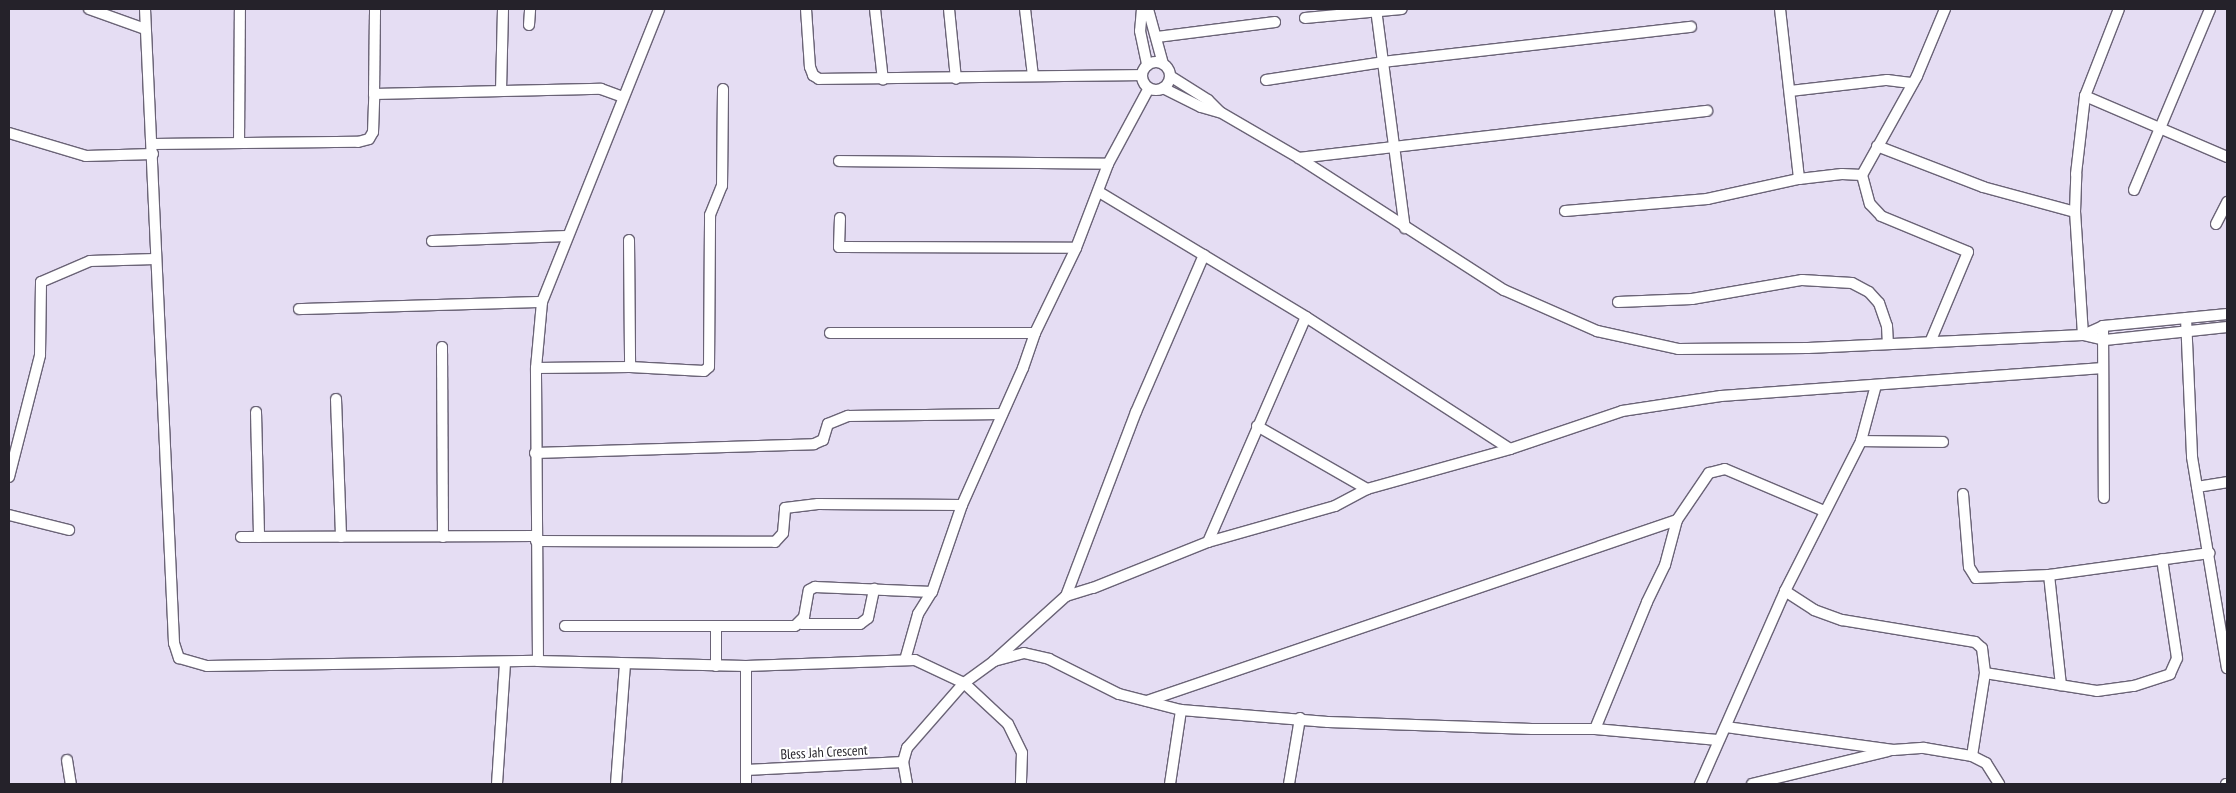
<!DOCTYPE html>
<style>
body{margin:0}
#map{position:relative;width:2236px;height:793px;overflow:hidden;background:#e5ddf3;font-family:"PT Sans Narrow",sans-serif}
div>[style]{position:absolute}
.roads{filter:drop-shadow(1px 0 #6a6376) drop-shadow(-1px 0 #6a6376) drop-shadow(0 1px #6a6376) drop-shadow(0 -1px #6a6376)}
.street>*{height:10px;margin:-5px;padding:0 5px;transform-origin:5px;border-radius:5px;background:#fff}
.street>.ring{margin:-5px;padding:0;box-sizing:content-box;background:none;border:10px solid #fff;border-radius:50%}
span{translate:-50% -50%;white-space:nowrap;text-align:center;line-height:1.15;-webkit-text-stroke:4px #fff;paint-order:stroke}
.street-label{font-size:14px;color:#25222a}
.frame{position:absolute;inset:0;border:10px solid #25222a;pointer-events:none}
</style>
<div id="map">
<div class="roads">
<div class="street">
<i style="left:89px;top:9px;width:59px;rotate:19.7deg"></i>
<i style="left:145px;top:9px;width:635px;rotate:87.38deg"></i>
<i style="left:174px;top:643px;width:16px;rotate:72deg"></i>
<i style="left:179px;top:658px;width:29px;rotate:16deg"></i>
<i style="left:207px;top:666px;width:331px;rotate:-0.9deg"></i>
<i style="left:538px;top:661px;width:208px;rotate:1.4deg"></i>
<i style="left:746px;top:666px;width:169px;rotate:-2deg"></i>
<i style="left:915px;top:660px;width:54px;rotate:25.1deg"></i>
<i style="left:964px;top:683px;width:60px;rotate:43deg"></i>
<i style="left:1008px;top:724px;width:32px;rotate:64deg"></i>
<i style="left:1022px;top:753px;width:31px;rotate:92deg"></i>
<i style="left:806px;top:9px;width:58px;rotate:86.1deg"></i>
<i style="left:810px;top:67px;width:9px;rotate:69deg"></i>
<i style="left:813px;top:75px;width:7px;rotate:34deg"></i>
<i style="left:819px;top:79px;width:323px;rotate:-0.7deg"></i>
<i style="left:875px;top:9px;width:71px;rotate:83.6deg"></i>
<i style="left:949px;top:9px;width:70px;rotate:84.3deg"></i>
<i style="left:1025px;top:9px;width:67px;rotate:83.2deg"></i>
<i style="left:1142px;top:9px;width:22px;rotate:95deg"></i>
<i style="left:1140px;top:31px;width:35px;rotate:78deg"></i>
<i style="left:1148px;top:9px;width:57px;rotate:74.7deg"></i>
<i style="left:1376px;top:9px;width:221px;rotate:82.5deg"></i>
<i style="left:1780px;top:9px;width:171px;rotate:83.6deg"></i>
<i style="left:1305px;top:18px;width:97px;rotate:-5.3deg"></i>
<i style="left:529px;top:25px;width:16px;rotate:-86deg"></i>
<i style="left:1157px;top:37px;width:119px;rotate:-7.2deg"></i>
<i class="ring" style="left:1142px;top:62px;width:18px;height:18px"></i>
<i style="left:1170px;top:76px;width:45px;rotate:32.3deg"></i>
<i style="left:1208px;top:100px;width:17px;rotate:45deg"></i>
<i style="left:1220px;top:112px;width:91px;rotate:30.2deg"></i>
<i style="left:1299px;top:158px;width:244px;rotate:32.8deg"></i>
<i style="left:1504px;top:290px;width:102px;rotate:23.8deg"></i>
<i style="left:1597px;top:331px;width:83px;rotate:12.5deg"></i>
<i style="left:1678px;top:349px;width:130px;rotate:-0.4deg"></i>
<i style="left:1808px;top:348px;width:275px;rotate:-2.7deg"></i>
<i style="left:2083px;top:335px;width:23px;rotate:13deg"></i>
<i style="left:2105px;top:340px;width:123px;rotate:-6.1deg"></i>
<i style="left:1266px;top:80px;width:118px;rotate:-8.7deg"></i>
<i style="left:1383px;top:62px;width:310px;rotate:-6.5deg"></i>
<i style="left:1163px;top:88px;width:42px;rotate:26.6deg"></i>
<i style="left:1201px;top:107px;width:19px;rotate:16deg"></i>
<i style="left:501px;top:91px;width:82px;rotate:-88.6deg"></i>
<i style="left:1790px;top:91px;width:98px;rotate:-6.5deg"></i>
<i style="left:1887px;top:80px;width:26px;rotate:7deg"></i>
<i style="left:374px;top:94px;width:85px;rotate:-89.3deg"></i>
<i style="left:2085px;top:96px;width:155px;rotate:23.2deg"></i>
<i style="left:9px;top:133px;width:80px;rotate:16.6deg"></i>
<i style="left:86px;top:156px;width:67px;rotate:-1.7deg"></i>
<i style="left:239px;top:142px;width:133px;rotate:-89.6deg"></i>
<i style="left:153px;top:144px;width:205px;rotate:-0.6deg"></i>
<i style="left:358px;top:142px;width:11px;rotate:-15deg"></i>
<i style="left:369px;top:139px;width:8px;rotate:-60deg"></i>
<i style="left:373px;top:132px;width:38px;rotate:-88deg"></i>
<i style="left:374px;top:94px;width:227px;rotate:-1.3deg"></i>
<i style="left:601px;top:89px;width:23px;rotate:20deg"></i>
<i style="left:1877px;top:146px;width:114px;rotate:21.1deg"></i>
<i style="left:1983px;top:187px;width:95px;rotate:15.2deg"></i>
<i style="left:1299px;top:158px;width:411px;rotate:-6.6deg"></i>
<i style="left:839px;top:161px;width:269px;rotate:0.6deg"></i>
<i style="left:1862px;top:175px;width:30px;rotate:75deg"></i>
<i style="left:1870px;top:204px;width:16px;rotate:47deg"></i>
<i style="left:1881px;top:216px;width:94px;rotate:22.5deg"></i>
<i style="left:1968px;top:252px;width:95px;rotate:112.8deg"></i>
<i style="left:2134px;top:190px;width:196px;rotate:-67.2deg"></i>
<i style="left:1099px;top:192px;width:242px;rotate:31.1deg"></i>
<i style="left:1306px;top:317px;width:243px;rotate:32.9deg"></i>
<i style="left:1565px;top:211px;width:143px;rotate:-4.8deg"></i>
<i style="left:1707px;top:199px;width:94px;rotate:-12.3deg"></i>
<i style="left:1799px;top:179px;width:43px;rotate:-6.6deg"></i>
<i style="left:1842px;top:174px;width:20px;rotate:3deg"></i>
<i style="left:1862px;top:175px;width:113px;rotate:-60.9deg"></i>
<i style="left:1917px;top:76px;width:73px;rotate:-67.3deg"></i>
<i style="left:840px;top:218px;width:29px;rotate:92deg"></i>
<i style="left:839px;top:247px;width:237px;rotate:0.2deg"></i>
<i style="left:2216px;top:224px;width:25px;rotate:-63deg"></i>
<i style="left:629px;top:240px;width:127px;rotate:89.5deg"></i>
<i style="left:432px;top:241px;width:135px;rotate:-2.1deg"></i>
<i style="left:1618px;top:302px;width:74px;rotate:-2.3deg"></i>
<i style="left:1692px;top:299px;width:112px;rotate:-9.8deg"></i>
<i style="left:1802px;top:280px;width:50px;rotate:3.4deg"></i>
<i style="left:1852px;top:283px;width:19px;rotate:28deg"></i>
<i style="left:1869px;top:292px;width:15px;rotate:48deg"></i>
<i style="left:1879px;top:303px;width:24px;rotate:71deg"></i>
<i style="left:1887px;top:326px;width:17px;rotate:87deg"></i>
<i style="left:299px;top:309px;width:243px;rotate:-1.7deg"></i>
<i style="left:2186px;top:318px;width:139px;rotate:87.5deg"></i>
<i style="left:2192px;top:457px;width:214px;rotate:80.6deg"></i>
<i style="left:2103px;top:326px;width:172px;rotate:89.7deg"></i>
<i style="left:830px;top:333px;width:205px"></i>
<i style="left:2083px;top:335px;width:123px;rotate:-93.7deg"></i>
<i style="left:2075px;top:212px;width:38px;rotate:-88deg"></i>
<i style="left:2076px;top:174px;width:79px;rotate:-83.4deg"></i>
<i style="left:2085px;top:96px;width:93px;rotate:-68.7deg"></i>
<i style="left:2083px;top:335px;width:22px;rotate:-24deg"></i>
<i style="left:2103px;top:326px;width:125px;rotate:-5.5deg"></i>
<i style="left:442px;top:347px;width:190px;rotate:89.7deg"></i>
<i style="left:536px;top:368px;width:94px;rotate:-0.6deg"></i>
<i style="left:630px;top:367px;width:74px;rotate:3.1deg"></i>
<i style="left:704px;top:371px;width:6px;rotate:-39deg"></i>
<i style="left:709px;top:367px;width:152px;rotate:-89.6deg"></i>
<i style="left:710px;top:215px;width:31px;rotate:-68deg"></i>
<i style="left:722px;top:186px;width:97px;rotate:-89.4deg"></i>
<i style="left:336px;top:399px;width:138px;rotate:87.9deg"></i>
<i style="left:256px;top:412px;width:125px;rotate:88.6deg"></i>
<i style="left:1257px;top:426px;width:127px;rotate:29.8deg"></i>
<i style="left:1861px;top:441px;width:82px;rotate:0.7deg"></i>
<i style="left:535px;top:453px;width:279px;rotate:-1.8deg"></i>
<i style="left:814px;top:444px;width:10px;rotate:-24deg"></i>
<i style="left:823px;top:440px;width:17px;rotate:-73deg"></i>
<i style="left:828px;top:424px;width:22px;rotate:-22deg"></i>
<i style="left:848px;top:416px;width:154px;rotate:-0.7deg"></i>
<i style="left:9px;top:477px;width:126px;rotate:-75.7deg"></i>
<i style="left:40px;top:355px;width:73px;rotate:-89.2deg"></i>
<i style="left:41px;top:282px;width:53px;rotate:-23.2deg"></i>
<i style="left:90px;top:261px;width:65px;rotate:-1.8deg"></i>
<i style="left:2197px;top:487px;width:30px;rotate:-9deg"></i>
<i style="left:1963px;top:494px;width:73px;rotate:85.3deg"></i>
<i style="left:1969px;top:567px;width:13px;rotate:58deg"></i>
<i style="left:1976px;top:578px;width:73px;rotate:-2.4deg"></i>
<i style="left:2049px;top:575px;width:162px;rotate:-7.8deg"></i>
<i style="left:9px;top:515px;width:62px;rotate:14deg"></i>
<i style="left:241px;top:537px;width:295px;rotate:-0.2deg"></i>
<i style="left:536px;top:541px;width:239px;rotate:0.2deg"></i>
<i style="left:775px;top:542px;width:12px;rotate:-48deg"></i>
<i style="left:783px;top:533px;width:25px;rotate:-85deg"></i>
<i style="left:785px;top:508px;width:33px;rotate:-7deg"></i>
<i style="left:818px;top:504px;width:144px;rotate:0.4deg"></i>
<i style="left:1208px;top:542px;width:245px;rotate:-66.5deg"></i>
<i style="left:2049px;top:575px;width:111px;rotate:83.8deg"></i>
<i style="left:1785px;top:591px;width:35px;rotate:33deg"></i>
<i style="left:1814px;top:610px;width:30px;rotate:20deg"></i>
<i style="left:1842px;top:620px;width:135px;rotate:9.4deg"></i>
<i style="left:1975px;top:642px;width:9px;rotate:41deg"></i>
<i style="left:1982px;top:648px;width:25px;rotate:83deg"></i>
<i style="left:1985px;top:673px;width:84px;rotate:98.9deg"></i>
<i style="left:1066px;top:596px;width:197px;rotate:-69.2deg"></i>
<i style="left:1136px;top:412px;width:171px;rotate:-66.6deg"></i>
<i style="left:801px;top:624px;width:59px"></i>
<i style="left:860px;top:624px;width:10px;rotate:-37deg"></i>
<i style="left:868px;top:618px;width:30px;rotate:-78deg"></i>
<i style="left:565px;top:626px;width:230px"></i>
<i style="left:795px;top:626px;width:13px;rotate:-45deg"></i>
<i style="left:804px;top:617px;width:27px;rotate:-80deg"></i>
<i style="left:809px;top:590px;width:7px;rotate:-27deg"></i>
<i style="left:815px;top:587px;width:117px;rotate:2.4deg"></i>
<i style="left:716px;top:626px;width:40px;rotate:90deg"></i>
<i style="left:905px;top:660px;width:48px;rotate:-74.2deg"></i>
<i style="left:918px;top:614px;width:26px;rotate:-58deg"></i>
<i style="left:932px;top:592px;width:92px;rotate:-71deg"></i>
<i style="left:962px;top:505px;width:150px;rotate:-66deg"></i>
<i style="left:1023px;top:368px;width:37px;rotate:-71deg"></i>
<i style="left:1035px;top:333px;width:94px;rotate:-64.2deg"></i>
<i style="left:1076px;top:248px;width:90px;rotate:-69.1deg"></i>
<i style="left:1108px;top:164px;width:86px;rotate:-61.7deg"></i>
<i style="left:538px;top:661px;width:293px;rotate:-90.4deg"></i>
<i style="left:536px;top:368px;width:66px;rotate:-84.8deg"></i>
<i style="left:542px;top:302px;width:315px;rotate:-68.2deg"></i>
<i style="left:994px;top:661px;width:97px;rotate:-42.1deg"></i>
<i style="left:1066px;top:596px;width:28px;rotate:-17deg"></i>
<i style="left:1093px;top:588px;width:124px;rotate:-21.8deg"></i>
<i style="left:1208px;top:542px;width:132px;rotate:-15.8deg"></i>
<i style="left:1335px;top:506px;width:36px;rotate:-28deg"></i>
<i style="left:1367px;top:489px;width:148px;rotate:-15.6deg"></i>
<i style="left:1510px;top:449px;width:118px;rotate:-18.7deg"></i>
<i style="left:1622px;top:411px;width:100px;rotate:-8.6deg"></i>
<i style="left:1721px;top:396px;width:383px;rotate:-4.2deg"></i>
<i style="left:1985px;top:673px;width:113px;rotate:9.1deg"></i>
<i style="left:2097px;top:691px;width:37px;rotate:-8deg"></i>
<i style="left:2134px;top:686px;width:38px;rotate:-18deg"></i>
<i style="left:2170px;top:674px;width:17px;rotate:-66deg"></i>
<i style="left:2177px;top:658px;width:100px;rotate:-98.6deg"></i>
<i style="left:1147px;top:701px;width:560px;rotate:-18.86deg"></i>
<i style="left:1726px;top:727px;width:169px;rotate:7.8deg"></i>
<i style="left:1893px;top:750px;width:31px;rotate:-4deg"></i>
<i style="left:1924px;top:748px;width:49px;rotate:9.5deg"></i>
<i style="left:1972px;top:756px;width:16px;rotate:27deg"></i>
<i style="left:1986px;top:763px;width:25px;rotate:58deg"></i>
<i style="left:1595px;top:729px;width:137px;rotate:-67.7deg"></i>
<i style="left:1647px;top:602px;width:41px;rotate:-64.1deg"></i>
<i style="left:1665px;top:565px;width:47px;rotate:-75.1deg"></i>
<i style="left:1677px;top:520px;width:57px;rotate:-55.8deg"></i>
<i style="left:1709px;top:473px;width:16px;rotate:-14deg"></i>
<i style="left:1725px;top:469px;width:108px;rotate:23deg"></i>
<i style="left:67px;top:760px;width:24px;rotate:81deg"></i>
<i style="left:746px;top:770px;width:157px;rotate:-2.9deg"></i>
<i style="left:497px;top:784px;width:121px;rotate:-86.2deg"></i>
<i style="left:616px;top:784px;width:120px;rotate:-85.7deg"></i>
<i style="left:746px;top:784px;width:118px;rotate:-90deg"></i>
<i style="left:907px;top:784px;width:22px;rotate:-100deg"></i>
<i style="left:903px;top:762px;width:15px;rotate:-74deg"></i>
<i style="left:907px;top:748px;width:86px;rotate:-48.8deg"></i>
<i style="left:964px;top:683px;width:37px;rotate:-36deg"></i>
<i style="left:994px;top:661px;width:31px;rotate:-15deg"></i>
<i style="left:1024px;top:653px;width:26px;rotate:13deg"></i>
<i style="left:1049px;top:659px;width:78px;rotate:26.6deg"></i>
<i style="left:1119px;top:694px;width:64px;rotate:14.5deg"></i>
<i style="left:1181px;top:710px;width:147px;rotate:4.7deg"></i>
<i style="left:1328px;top:722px;width:204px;rotate:2deg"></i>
<i style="left:1532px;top:729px;width:63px"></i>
<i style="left:1595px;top:729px;width:123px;rotate:5.1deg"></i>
<i style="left:1170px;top:784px;width:75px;rotate:-81.5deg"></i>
<i style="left:1289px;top:784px;width:67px;rotate:-80.5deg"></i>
<i style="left:1700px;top:784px;width:211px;rotate:-66.2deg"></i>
<i style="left:1785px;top:591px;width:168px;rotate:-63.1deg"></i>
<i style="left:1861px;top:441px;width:58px;rotate:-75deg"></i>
<i style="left:1752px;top:784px;width:140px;rotate:-13.6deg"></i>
<i style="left:2226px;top:784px;width:1px"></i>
</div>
</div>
<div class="street-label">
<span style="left:824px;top:752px;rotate:-3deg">Bless Jah Crescent</span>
</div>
<div class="frame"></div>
</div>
